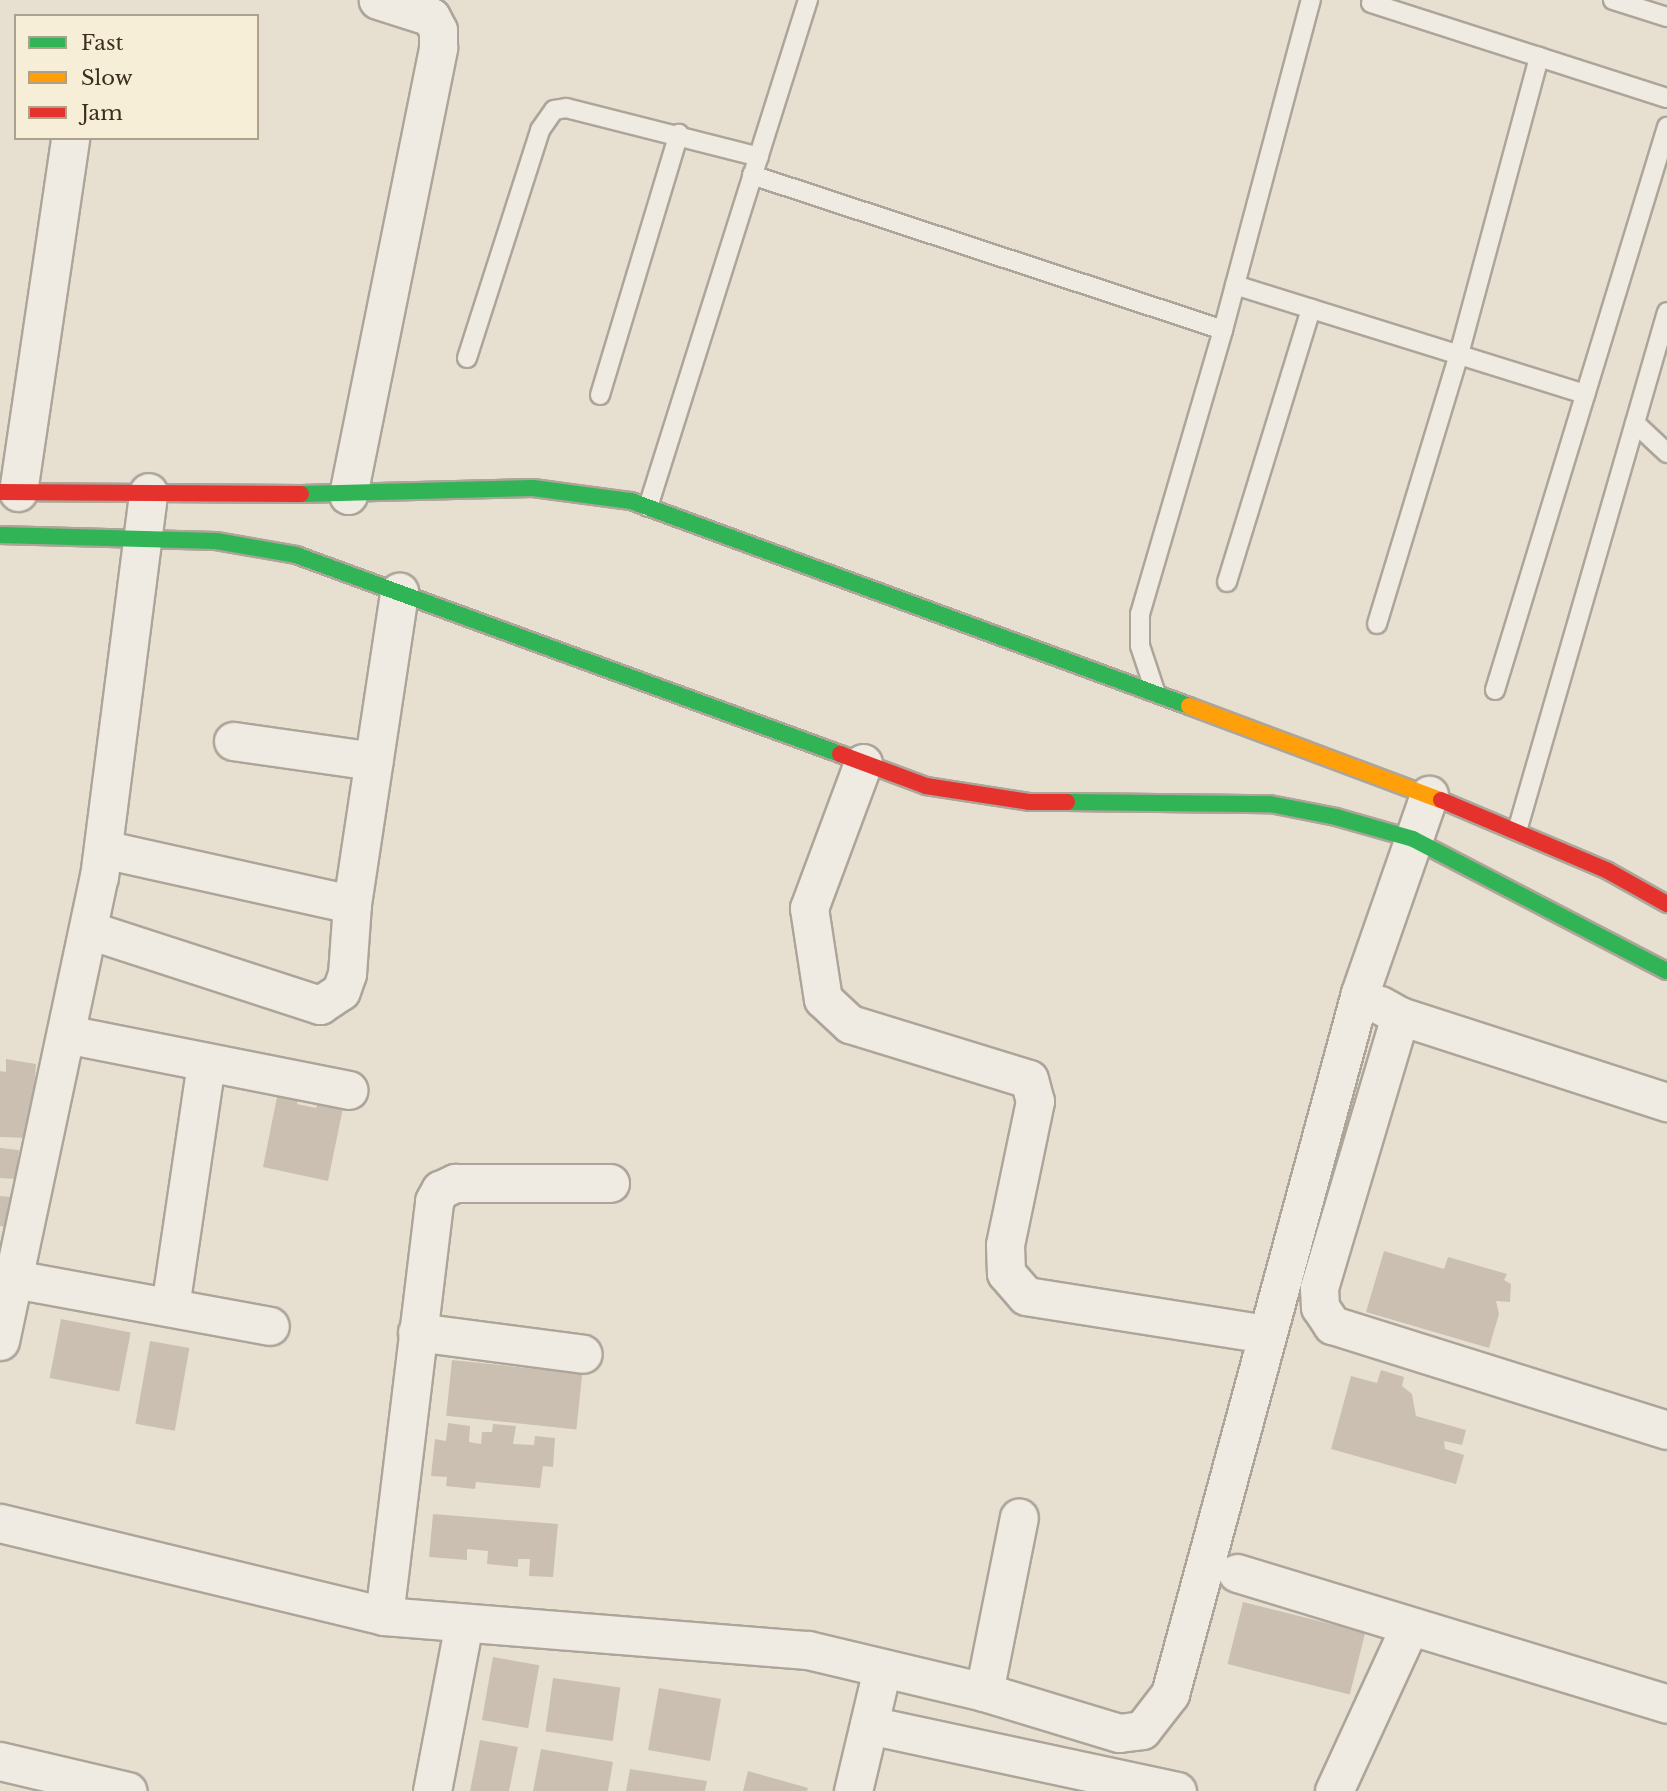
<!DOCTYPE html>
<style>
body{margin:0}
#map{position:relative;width:1667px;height:1791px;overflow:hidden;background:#e7e0d1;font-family:"Libre Baskerville",serif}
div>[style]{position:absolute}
.building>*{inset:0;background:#cbbfb2;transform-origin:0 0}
.roads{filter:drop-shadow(2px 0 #ada599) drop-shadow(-2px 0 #ada599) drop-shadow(0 2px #ada599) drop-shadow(0 -2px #ada599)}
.lane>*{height:18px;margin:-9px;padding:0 9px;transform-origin:9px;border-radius:9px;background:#efebe3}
.street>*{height:37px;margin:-18.5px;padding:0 18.5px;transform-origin:18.5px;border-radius:18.5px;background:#efebe3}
.fast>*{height:16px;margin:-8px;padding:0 8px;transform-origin:8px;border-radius:8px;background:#30b455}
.slow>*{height:16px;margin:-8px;padding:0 8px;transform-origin:8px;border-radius:8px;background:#ff9f0a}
.jam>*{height:16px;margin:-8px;padding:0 8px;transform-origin:8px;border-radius:8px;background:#e5322d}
span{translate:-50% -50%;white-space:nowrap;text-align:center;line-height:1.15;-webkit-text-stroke:5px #f7eed8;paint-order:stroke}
.legend{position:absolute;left:14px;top:14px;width:245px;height:126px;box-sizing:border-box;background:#f7eed8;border:2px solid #ada18e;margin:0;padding:9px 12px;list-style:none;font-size:21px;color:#3d2e20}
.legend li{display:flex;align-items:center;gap:14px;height:35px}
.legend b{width:35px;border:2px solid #ada18e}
</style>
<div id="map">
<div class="building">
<i style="clip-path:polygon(6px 1059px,36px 1064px,30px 1138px,0 1137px,0 1071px,6px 1072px)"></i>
<i style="clip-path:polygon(279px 1087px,300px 1091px,297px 1104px,316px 1108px,319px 1098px,344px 1103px,328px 1181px,263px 1167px)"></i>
<i style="clip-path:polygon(0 1148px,19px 1150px,16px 1179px,0 1178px)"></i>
<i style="clip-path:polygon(0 1196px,12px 1197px,7px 1227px,0 1226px)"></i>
<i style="clip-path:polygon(1384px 1251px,1444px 1269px,1448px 1257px,1507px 1274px,1504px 1280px,1511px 1284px,1510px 1302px,1496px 1301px,1499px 1314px,1489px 1348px,1366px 1312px)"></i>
<i style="left:61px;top:1319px;width:71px;height:60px;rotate:11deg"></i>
<i style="left:150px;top:1341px;width:40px;height:84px;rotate:10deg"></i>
<i style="left:452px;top:1360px;width:131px;height:56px;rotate:6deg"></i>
<i style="clip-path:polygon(1381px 1370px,1404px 1377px,1402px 1386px,1412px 1394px,1416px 1416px,1466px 1430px,1462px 1445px,1444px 1441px,1445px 1449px,1464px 1455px,1456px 1484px,1331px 1449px,1351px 1376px,1377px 1383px)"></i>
<i style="clip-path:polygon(448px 1423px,470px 1426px,469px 1442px,481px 1444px,482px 1432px,492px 1432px,493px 1424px,516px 1426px,513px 1444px,534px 1445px,535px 1436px,555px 1438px,553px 1467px,543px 1466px,540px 1488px,476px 1482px,475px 1489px,446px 1486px,447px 1477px,431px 1476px,435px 1439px,446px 1441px)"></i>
<i style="clip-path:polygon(433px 1514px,558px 1524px,553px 1577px,529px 1576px,530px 1559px,518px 1559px,518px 1567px,487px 1564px,488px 1551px,467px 1549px,467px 1560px,429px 1557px)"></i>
<i style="left:1243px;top:1602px;width:126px;height:64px;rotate:14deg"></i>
<i style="left:493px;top:1657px;width:47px;height:64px;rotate:10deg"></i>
<i style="left:553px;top:1678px;width:68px;height:54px;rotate:8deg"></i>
<i style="left:659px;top:1688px;width:63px;height:63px;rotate:10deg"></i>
<i style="clip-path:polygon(480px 1740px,518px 1747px,509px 1791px,470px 1791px)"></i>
<i style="clip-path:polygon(541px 1749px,613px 1762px,608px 1791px,533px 1791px)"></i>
<i style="clip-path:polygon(630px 1769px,707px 1781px,705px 1791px,626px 1791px)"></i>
<i style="clip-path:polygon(748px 1771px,808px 1788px,807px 1791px,743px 1791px)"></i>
</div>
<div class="roads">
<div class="lane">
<i style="left:1613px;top:0;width:57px;rotate:17.5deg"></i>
<i style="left:1371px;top:3px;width:311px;rotate:17.8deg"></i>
<i style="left:752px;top:175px;width:496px;rotate:18.2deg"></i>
<i style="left:1235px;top:285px;width:367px;rotate:17.3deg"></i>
<i style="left:467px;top:358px;width:239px;rotate:-72.2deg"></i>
<i style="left:540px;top:130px;width:24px;rotate:-55deg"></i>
<i style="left:554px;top:110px;width:12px;rotate:-9deg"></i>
<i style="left:566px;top:108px;width:199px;rotate:14.2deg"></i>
<i style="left:600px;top:395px;width:273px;rotate:-73.2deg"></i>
<i style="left:1635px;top:423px;width:44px;rotate:43.2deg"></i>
<i style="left:648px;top:507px;width:532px;rotate:-72.49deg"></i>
<i style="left:1227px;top:582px;width:286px;rotate:-72.9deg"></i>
<i style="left:1377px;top:624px;width:282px;rotate:-73.1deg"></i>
<i style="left:1459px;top:354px;width:308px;rotate:-74.9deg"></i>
<i style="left:1495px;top:690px;width:589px;rotate:-73.01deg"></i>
<i style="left:1155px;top:691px;width:47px;rotate:-108.4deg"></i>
<i style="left:1140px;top:646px;width:32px;rotate:-90deg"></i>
<i style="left:1140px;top:614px;width:296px;rotate:-73.7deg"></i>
<i style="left:1223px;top:330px;width:342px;rotate:-75.1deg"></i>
<i style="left:1517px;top:831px;width:540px;rotate:-73.88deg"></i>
</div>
<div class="street">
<i style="left:18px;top:492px;width:358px;rotate:-81.6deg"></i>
<i style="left:348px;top:495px;width:457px;rotate:-78.6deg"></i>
<i style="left:438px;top:47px;width:17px;rotate:-90deg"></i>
<i style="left:438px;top:30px;width:15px;rotate:-118deg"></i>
<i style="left:431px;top:17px;width:56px;rotate:-162.2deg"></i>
<i style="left:233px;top:741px;width:142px;rotate:8.1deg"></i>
<i style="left:863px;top:763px;width:155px;rotate:110.4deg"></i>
<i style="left:809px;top:908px;width:92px;rotate:81.3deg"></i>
<i style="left:823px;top:999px;width:37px;rotate:43deg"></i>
<i style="left:850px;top:1024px;width:187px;rotate:17.1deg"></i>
<i style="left:1029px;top:1079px;width:23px;rotate:75deg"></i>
<i style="left:1035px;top:1101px;width:147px;rotate:101.8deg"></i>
<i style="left:1005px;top:1245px;width:28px;rotate:88deg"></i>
<i style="left:1006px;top:1273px;width:30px;rotate:49deg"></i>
<i style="left:1026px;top:1296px;width:242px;rotate:9deg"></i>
<i style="left:103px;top:849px;width:255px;rotate:12.5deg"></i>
<i style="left:89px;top:930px;width:243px;rotate:18deg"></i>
<i style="left:320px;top:1005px;width:25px;rotate:-34deg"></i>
<i style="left:341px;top:991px;width:18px;rotate:-71deg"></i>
<i style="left:347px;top:974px;width:70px;rotate:-85.9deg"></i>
<i style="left:352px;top:904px;width:316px;rotate:-81.4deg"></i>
<i style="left:1380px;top:1005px;width:23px;rotate:29deg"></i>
<i style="left:1400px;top:1016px;width:281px;rotate:17.9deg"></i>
<i style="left:1400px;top:1016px;width:284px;rotate:106.6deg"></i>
<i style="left:1319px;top:1288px;width:19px;rotate:87deg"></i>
<i style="left:1320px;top:1307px;width:22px;rotate:56deg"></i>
<i style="left:1332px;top:1325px;width:351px;rotate:17.4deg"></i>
<i style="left:66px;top:1034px;width:288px;rotate:11.2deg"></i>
<i style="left:14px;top:1279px;width:260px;rotate:10.4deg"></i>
<i style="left:170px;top:1307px;width:247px;rotate:-81.6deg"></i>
<i style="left:417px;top:1332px;width:167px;rotate:7.5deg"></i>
<i style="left:0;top:1341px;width:474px;rotate:-78deg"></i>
<i style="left:99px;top:877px;width:388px;rotate:-82.7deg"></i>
<i style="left:0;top:1523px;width:395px;rotate:13.6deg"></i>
<i style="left:384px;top:1616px;width:425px;rotate:4.6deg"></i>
<i style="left:808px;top:1650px;width:181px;rotate:13.4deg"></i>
<i style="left:984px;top:1692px;width:141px;rotate:16.9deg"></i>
<i style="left:1119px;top:1733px;width:23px;rotate:-7deg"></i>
<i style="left:1142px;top:1730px;width:46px;rotate:-52.1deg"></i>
<i style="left:1170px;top:1694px;width:726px;rotate:-74.83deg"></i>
<i style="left:1360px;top:993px;width:210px;rotate:-70.8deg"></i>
<i style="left:1237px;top:1573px;width:450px;rotate:16.9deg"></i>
<i style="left:384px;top:1616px;width:418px;rotate:-83.1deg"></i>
<i style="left:434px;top:1201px;width:13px;rotate:-61deg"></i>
<i style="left:440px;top:1190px;width:17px;rotate:-25deg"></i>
<i style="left:455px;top:1183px;width:155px"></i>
<i style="left:984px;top:1692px;width:178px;rotate:-78.7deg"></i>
<i style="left:869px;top:1725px;width:315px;rotate:12.1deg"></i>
<i style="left:0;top:1761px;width:131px;rotate:13.2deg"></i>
<i style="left:432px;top:1791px;width:171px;rotate:-79.2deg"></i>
<i style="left:853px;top:1791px;width:125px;rotate:-76.6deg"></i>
<i style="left:1334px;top:1791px;width:179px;rotate:-65.3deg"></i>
</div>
<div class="fast">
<i style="left:301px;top:494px;width:232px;rotate:-1.5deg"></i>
<i style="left:533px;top:488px;width:99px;rotate:7.6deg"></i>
<i style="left:631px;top:501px;width:594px;rotate:20.17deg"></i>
<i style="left:0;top:535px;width:216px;rotate:1.6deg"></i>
<i style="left:216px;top:541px;width:81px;rotate:9.9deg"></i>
<i style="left:296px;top:555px;width:579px;rotate:20.09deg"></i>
<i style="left:1067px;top:802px;width:203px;rotate:0.6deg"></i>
<i style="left:1270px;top:804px;width:67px;rotate:11.1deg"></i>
<i style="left:1336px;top:817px;width:80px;rotate:15.9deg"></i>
<i style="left:1413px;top:839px;width:286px;rotate:27.5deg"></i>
</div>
<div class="slow">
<i style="left:1189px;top:706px;width:269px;rotate:20.5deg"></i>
</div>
<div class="jam">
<i style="left:0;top:492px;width:301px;rotate:0.4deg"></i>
<i style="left:840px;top:754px;width:92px;rotate:20.4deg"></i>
<i style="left:926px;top:786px;width:104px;rotate:8.8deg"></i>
<i style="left:1029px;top:802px;width:38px"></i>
<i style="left:1441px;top:800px;width:181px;rotate:23deg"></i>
<i style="left:1608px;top:871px;width:68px;rotate:29.2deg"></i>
</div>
</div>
<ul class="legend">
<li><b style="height:9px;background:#30b455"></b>Fast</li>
<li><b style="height:9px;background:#ff9f0a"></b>Slow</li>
<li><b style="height:9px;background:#e5322d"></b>Jam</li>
</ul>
</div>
